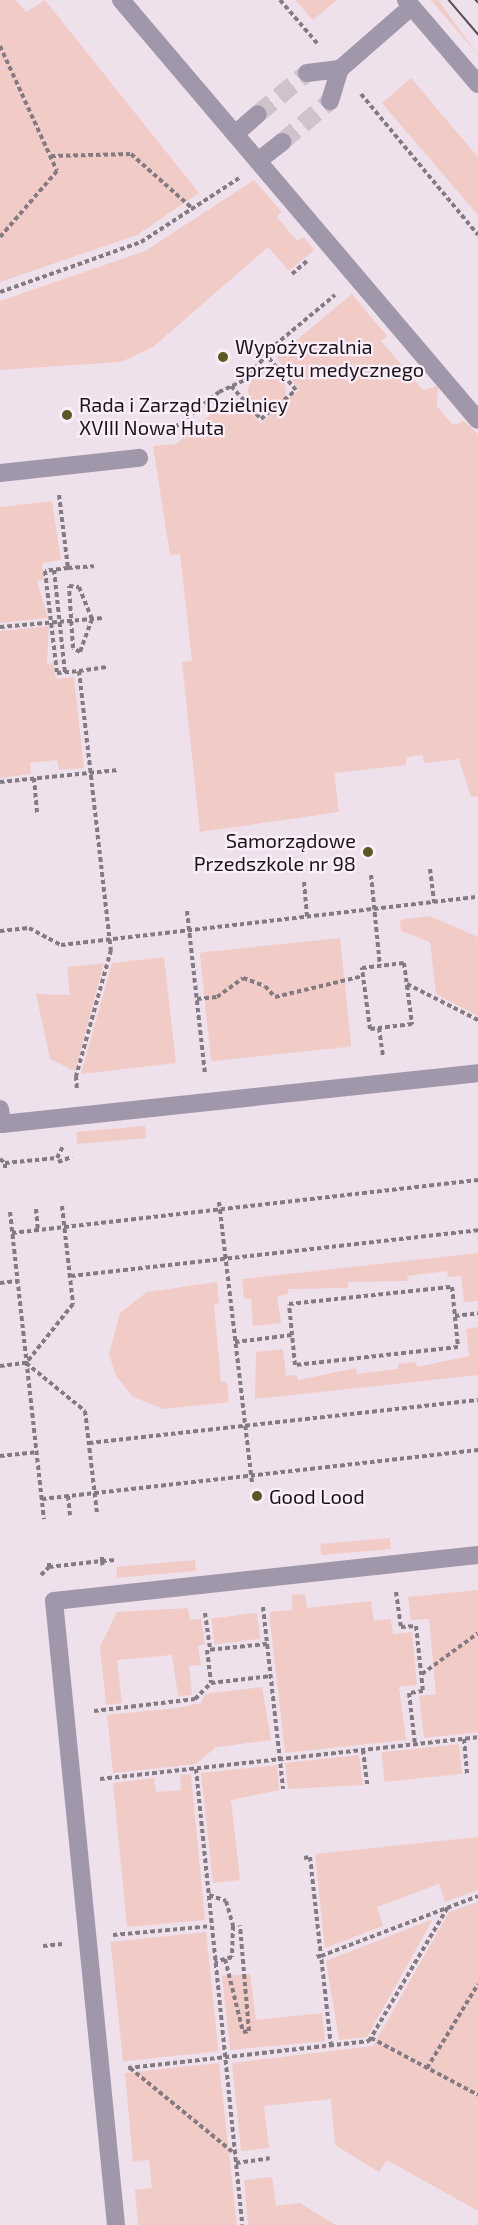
<!DOCTYPE html>
<meta charset="utf-8">
<style>
body{margin:0}
#map{position:relative;width:478px;height:2225px;overflow:hidden;background:#efe1ec;font-family:"Exo 2",sans-serif}
div>[style]{position:absolute}
.green>*{inset:0;background:#f1cbc6;transform-origin:0 0}
.round{border-radius:50%}
.minor-tunnel>*{height:18px;margin-top:-9px;transform-origin:0;background:repeating-linear-gradient(90deg,#cfc2cc 0 18px,transparent 0 27px)}
.path>*{height:4px;margin-top:-2px;transform-origin:0;background:repeating-linear-gradient(90deg,#847b82 0 4.5px,transparent 0 7.5px)}
.minor>*{height:18px;margin:-9px;padding:0 9px;transform-origin:9px;border-radius:9px;background:#a098aa}
.tram>*{height:1.5px;margin:-0.75px;padding:0 0.75px;transform-origin:0.75px;border-radius:0.75px;background:#554d53}
.dots>*{width:16px;height:16px;translate:-50% -50%;box-sizing:border-box;border:3px solid #fceefa;border-radius:50%}
span{translate:-50% -50%;white-space:nowrap;text-align:center;line-height:1.15;-webkit-text-stroke:4.5px #fceefa;paint-order:stroke}
.poi-label{font-size:20px;color:#1a1519}
.left{translate:0 -50%;text-align:left}
.right{translate:-100% -50%;text-align:right}
</style>
<div id="map">
<div class="green">
<i style="clip-path:polygon(0 0,16px 0,26px 12px,45px 0,199px 193px,137px 235px,0 282px)"></i>
<i style="clip-path:polygon(295px 0,337px 0,313px 20px)"></i>
<i style="clip-path:polygon(431px 0,438px 0,478px 55px)"></i>
<i style="clip-path:polygon(411px 78px,478px 157px,478px 215px,382px 103px)"></i>
<i style="clip-path:polygon(254px 180px,281px 211px,277px 217px,297px 241px,304px 237px,314px 250px,289px 271px,268px 247px,153px 347px,121px 362px,0 370px,0 301px,145px 251px)"></i>
<i style="clip-path:polygon(352px 294px,387px 336px,381px 341px,423px 390px,438px 386px,437px 406px,453px 425px,464px 421px,478px 434px,478px 796px,471px 797px,459px 759px,424px 763px,423px 755px,406px 757px,406px 765px,334px 773px,339px 812px,200px 832px,182px 662px,192px 661px,180px 554px,170px 555px,153px 446px,176px 444px,232px 396px,261px 423px,299px 390px,276px 357px)"></i>
<i class="round" style="left:248px;top:372px;width:38px;height:38px"></i>
<i style="clip-path:polygon(52px 501px,61px 560px,42px 563px,44px 580px,37px 581px,48px 618px,0 623px,0 507px)"></i>
<i style="clip-path:polygon(49px 626px,47px 664px,53px 663px,56px 679px,74px 677px,84px 768px,59px 770px,57px 760px,30px 763px,31px 774px,0 778px,0 631px)"></i>
<i style="clip-path:polygon(430px 916px,478px 937px,478px 1016px,436px 994px,430px 942px,401px 931px,400px 920px)"></i>
<i style="left:340px;top:938px;width:109px;height:141px;rotate:84deg"></i>
<i style="clip-path:polygon(164px 957px,176px 1063px,81px 1074px,112px 963px)"></i>
<i style="clip-path:polygon(104px 963px,75px 1071px,50px 1059px,36px 994px,70px 995px,67px 967px)"></i>
<i style="left:145px;top:1126px;width:12px;height:69px;rotate:85deg"></i>
<i style="clip-path:polygon(478px 1253px,478px 1301px,464px 1302px,461px 1276px,448px 1277px,447px 1271px,407px 1276px,408px 1281px,348px 1282px,348px 1288px,288px 1289px,288px 1294px,277px 1296px,281px 1323px,253px 1326px,251px 1298px,244px 1299px,242px 1279px)"></i>
<i style="clip-path:polygon(217px 1282px,219px 1303px,214px 1304px,221px 1382px,227px 1382px,229px 1402px,164px 1409px,133px 1397px,116px 1376px,109px 1354px,120px 1313px,147px 1292px)"></i>
<i style="clip-path:polygon(478px 1327px,478px 1375px,255px 1399px,256px 1352px,283px 1349px,286px 1376px,297px 1375px,298px 1380px,356px 1368px,357px 1374px,398px 1369px,398px 1364px,416px 1362px,417px 1367px,469px 1356px,466px 1329px)"></i>
<i style="left:390px;top:1538px;width:11px;height:70px;rotate:85deg"></i>
<i style="left:195px;top:1560px;width:11px;height:79px;rotate:85deg"></i>
<i style="clip-path:polygon(478px 1590px,478px 1732px,424px 1738px,419px 1696px,436px 1694px,429px 1619px,411px 1620px,408px 1597px)"></i>
<i style="clip-path:polygon(305px 1594px,307px 1608px,371px 1601px,374px 1621px,391px 1619px,393px 1634px,412px 1632px,417px 1685px,399px 1687px,406px 1740px,285px 1753px,269px 1612px,292px 1610px,292px 1595px)"></i>
<i style="clip-path:polygon(188px 1608px,190px 1620px,201px 1619px,205px 1644px,198px 1646px,201px 1665px,189px 1666px,192px 1695px,178px 1696px,172px 1655px,117px 1660px,122px 1703px,106px 1705px,100px 1647px,117px 1612px)"></i>
<i style="left:257px;top:1613px;width:26px;height:46px;rotate:83deg"></i>
<i style="clip-path:polygon(262px 1687px,271px 1740px,216px 1747px,196px 1764px,113px 1773px,107px 1715px,177px 1708px,201px 1703px,205px 1694px)"></i>
<i style="left:459px;top:1744px;width:30px;height:78px;rotate:84deg"></i>
<i style="clip-path:polygon(359px 1755px,363px 1785px,288px 1789px,285px 1763px)"></i>
<i style="clip-path:polygon(277px 1765px,279px 1790px,231px 1800px,240px 1880px,213px 1883px,201px 1773px)"></i>
<i style="clip-path:polygon(191px 1774px,205px 1920px,127px 1927px,113px 1783px,154px 1778px,156px 1792px,181px 1790px,180px 1775px)"></i>
<i style="clip-path:polygon(478px 1837px,478px 1890px,445px 1902px,439px 1884px,377px 1907px,383px 1926px,325px 1948px,315px 1854px)"></i>
<i style="clip-path:polygon(478px 1902px,478px 2211px,387px 2160px,379px 2172px,335px 2145px,331px 2099px,264px 2106px,269px 2148px,241px 2151px,232px 2063px,373px 2046px,449px 1912px)"></i>
<i style="clip-path:polygon(433px 1919px,367px 2037px,339px 2040px,326px 1961px)"></i>
<i style="left:206px;top:1932px;width:120px;height:96px;rotate:84deg"></i>
<i style="clip-path:polygon(250px 1974px,256px 2020px,322px 2013px,325px 2041px,230px 2050px,222px 1976px)"></i>
<i style="clip-path:polygon(219px 2063px,237px 2225px,138px 2225px,135px 2190px,152px 2188px,149px 2160px,133px 2162px,125px 2073px)"></i>
<i style="clip-path:polygon(272px 2177px,276px 2206px,300px 2203px,336px 2225px,248px 2225px,244px 2180px)"></i>
</div>
<div class="minor-tunnel">
<i style="left:258px;top:114px;width:64px;rotate:-39.9deg"></i>
<i style="left:282px;top:142px;width:63px;rotate:-40.5deg"></i>
</div>
<div class="path">
<i style="left:280px;top:0;width:57px;rotate:49.3deg"></i>
<i style="left:0;top:46px;width:137px;rotate:65.5deg"></i>
<i style="left:57px;top:171px;width:87px;rotate:130.8deg"></i>
<i style="left:361px;top:94px;width:183px;rotate:50.3deg"></i>
<i style="left:51px;top:156px;width:80px;rotate:-1.4deg"></i>
<i style="left:131px;top:154px;width:83px;rotate:41.6deg"></i>
<i style="left:292px;top:274px;width:20px;rotate:-41deg"></i>
<i style="left:0;top:292px;width:150px;rotate:-19.5deg"></i>
<i style="left:141px;top:242px;width:117px;rotate:-33.1deg"></i>
<i style="left:231px;top:386px;width:45px;rotate:47.7deg"></i>
<i style="left:261px;top:419px;width:45px;rotate:-39.6deg"></i>
<i style="left:296px;top:390px;width:45px;rotate:-130.5deg"></i>
<i style="left:154px;top:434px;width:15px;rotate:-8deg"></i>
<i style="left:169px;top:432px;width:64px;rotate:-38.7deg"></i>
<i style="left:219px;top:392px;width:29px;rotate:-25deg"></i>
<i style="left:245px;top:380px;width:46px;rotate:-49.4deg"></i>
<i style="left:275px;top:345px;width:78px;rotate:-39.8deg"></i>
<i style="left:59px;top:495px;width:74px;rotate:83deg"></i>
<i style="left:68px;top:568px;width:23px;rotate:173deg"></i>
<i style="left:45px;top:571px;width:103px;rotate:83.3deg"></i>
<i style="left:57px;top:673px;width:22px;rotate:-5deg"></i>
<i style="left:79px;top:671px;width:281px;rotate:83.5deg"></i>
<i style="left:111px;top:950px;width:131px;rotate:105.5deg"></i>
<i style="left:76px;top:1076px;width:13px;rotate:86deg"></i>
<i style="left:68px;top:568px;width:26px;rotate:-4deg"></i>
<i style="left:54px;top:570px;width:104px;rotate:83.9deg"></i>
<i style="left:69px;top:586px;width:10px;rotate:6deg"></i>
<i style="left:79px;top:587px;width:35px;rotate:68deg"></i>
<i style="left:92px;top:619px;width:35px;rotate:110deg"></i>
<i style="left:80px;top:652px;width:8px;rotate:-150deg"></i>
<i style="left:73px;top:648px;width:62px;rotate:-93.7deg"></i>
<i style="left:0;top:627px;width:103px;rotate:-5deg"></i>
<i style="left:79px;top:671px;width:28px;rotate:-8deg"></i>
<i style="left:34px;top:778px;width:35px;rotate:85deg"></i>
<i style="left:0;top:782px;width:119px;rotate:-5.8deg"></i>
<i style="left:430px;top:869px;width:34px;rotate:83deg"></i>
<i style="left:371px;top:875px;width:91px;rotate:84.4deg"></i>
<i style="left:304px;top:882px;width:35px;rotate:85deg"></i>
<i style="left:187px;top:911px;width:165px;rotate:83.7deg"></i>
<i style="left:0;top:931px;width:29px;rotate:-6deg"></i>
<i style="left:29px;top:928px;width:36px;rotate:28deg"></i>
<i style="left:61px;top:945px;width:420px;rotate:-6.6deg"></i>
<i style="left:404px;top:963px;width:62px;rotate:82.5deg"></i>
<i style="left:412px;top:1024px;width:42px;rotate:173.2deg"></i>
<i style="left:370px;top:1029px;width:62px;rotate:-97.5deg"></i>
<i style="left:362px;top:968px;width:42px;rotate:-6.8deg"></i>
<i style="left:407px;top:984px;width:80px;rotate:26.9deg"></i>
<i style="left:197px;top:999px;width:20px;rotate:-6deg"></i>
<i style="left:217px;top:997px;width:32px;rotate:-36deg"></i>
<i style="left:243px;top:978px;width:23px;rotate:20deg"></i>
<i style="left:265px;top:986px;width:15px;rotate:48deg"></i>
<i style="left:275px;top:997px;width:90px;rotate:-13.4deg"></i>
<i style="left:379px;top:1028px;width:29px;rotate:82deg"></i>
<i style="left:0;top:1159px;width:6px;rotate:39deg"></i>
<i style="left:58px;top:1162px;width:15px;rotate:-20deg"></i>
<i style="left:5px;top:1168px;width:5px;rotate:-90deg"></i>
<i style="left:5px;top:1163px;width:52px;rotate:-5.5deg"></i>
<i style="left:57px;top:1158px;width:13px;rotate:-63deg"></i>
<i style="left:219px;top:1202px;width:285px;rotate:83.3deg"></i>
<i style="left:62px;top:1206px;width:99px;rotate:83.6deg"></i>
<i style="left:73px;top:1304px;width:75px;rotate:128.5deg"></i>
<i style="left:26px;top:1363px;width:76px;rotate:39.1deg"></i>
<i style="left:85px;top:1411px;width:103px;rotate:83.3deg"></i>
<i style="left:36px;top:1209px;width:21px;rotate:85deg"></i>
<i style="left:10px;top:1212px;width:309px;rotate:83.7deg"></i>
<i style="left:12px;top:1233px;width:469px;rotate:-6.5deg"></i>
<i style="left:71px;top:1276px;width:410px;rotate:-6.4deg"></i>
<i style="left:0;top:1283px;width:17px;rotate:-7deg"></i>
<i style="left:452px;top:1287px;width:60px;rotate:84.3deg"></i>
<i style="left:458px;top:1347px;width:164px;rotate:173.7deg"></i>
<i style="left:295px;top:1365px;width:61px;rotate:-95.6deg"></i>
<i style="left:289px;top:1304px;width:164px;rotate:-6deg"></i>
<i style="left:455px;top:1316px;width:23px;rotate:-7deg"></i>
<i style="left:235px;top:1342px;width:57px;rotate:-7deg"></i>
<i style="left:0;top:1366px;width:26px;rotate:-7deg"></i>
<i style="left:89px;top:1443px;width:391px;rotate:-6.3deg"></i>
<i style="left:0;top:1456px;width:36px;rotate:-6deg"></i>
<i style="left:68px;top:1496px;width:20px;rotate:84deg"></i>
<i style="left:42px;top:1499px;width:439px;rotate:-6.4deg"></i>
<i style="left:102px;top:1557px;width:4px;rotate:90deg"></i>
<i style="left:102px;top:1561px;width:14px;rotate:-4deg"></i>
<i style="left:49px;top:1563px;width:4px;rotate:90deg"></i>
<i style="left:49px;top:1567px;width:53px;rotate:-6.5deg"></i>
<i style="left:102px;top:1561px;width:7px;rotate:82deg"></i>
<i style="left:41px;top:1575px;width:11px;rotate:-45deg"></i>
<i style="left:396px;top:1592px;width:35px;rotate:82deg"></i>
<i style="left:401px;top:1627px;width:15px;rotate:-4deg"></i>
<i style="left:416px;top:1626px;width:65px;rotate:83.9deg"></i>
<i style="left:423px;top:1691px;width:14px;rotate:172deg"></i>
<i style="left:409px;top:1693px;width:51px;rotate:83.3deg"></i>
<i style="left:263px;top:1607px;width:183px;rotate:83.7deg"></i>
<i style="left:205px;top:1613px;width:37px;rotate:82deg"></i>
<i style="left:267px;top:1644px;width:60px;rotate:174.3deg"></i>
<i style="left:207px;top:1650px;width:33px;rotate:83deg"></i>
<i style="left:211px;top:1683px;width:60px;rotate:-6.7deg"></i>
<i style="left:422px;top:1674px;width:69px;rotate:-36.2deg"></i>
<i style="left:94px;top:1711px;width:102px;rotate:-6.8deg"></i>
<i style="left:195px;top:1699px;width:23px;rotate:-45deg"></i>
<i style="left:464px;top:1739px;width:35px;rotate:85deg"></i>
<i style="left:363px;top:1750px;width:35px;rotate:83deg"></i>
<i style="left:196px;top:1769px;width:458px;rotate:84.2deg"></i>
<i style="left:100px;top:1779px;width:380px;rotate:-6.3deg"></i>
<i style="left:304px;top:1858px;width:6px;rotate:-9deg"></i>
<i style="left:310px;top:1857px;width:100px;rotate:83.7deg"></i>
<i style="left:321px;top:1956px;width:6px;rotate:171deg"></i>
<i style="left:209px;top:1895px;width:18px;rotate:19deg"></i>
<i style="left:226px;top:1901px;width:26px;rotate:74deg"></i>
<i style="left:233px;top:1926px;width:31px;rotate:92deg"></i>
<i style="left:232px;top:1957px;width:18px;rotate:164deg"></i>
<i style="left:113px;top:1935px;width:98px;rotate:-5.2deg"></i>
<i style="left:43px;top:1946px;width:19px;rotate:-6deg"></i>
<i style="left:225px;top:1959px;width:75px;rotate:76.1deg"></i>
<i style="left:243px;top:2032px;width:6px;rotate:-9deg"></i>
<i style="left:249px;top:2031px;width:106px;rotate:-94.9deg"></i>
<i style="left:371px;top:2038px;width:121px;rotate:28deg"></i>
<i style="left:331px;top:2046px;width:91px;rotate:-96.3deg"></i>
<i style="left:321px;top:1956px;width:168px;rotate:-20.9deg"></i>
<i style="left:128px;top:2068px;width:243px;rotate:-6.4deg"></i>
<i style="left:369px;top:2041px;width:156px;rotate:-59.5deg"></i>
<i style="left:130px;top:2068px;width:136px;rotate:39.3deg"></i>
<i style="left:427px;top:2068px;width:98px;rotate:-58.7deg"></i>
<i style="left:236px;top:2163px;width:34px;rotate:-8deg"></i>
</div>
<div class="minor">
<i style="left:121px;top:0;width:551px;rotate:49.64deg"></i>
<i style="left:406px;top:0;width:111px;rotate:49.4deg"></i>
<i style="left:307px;top:73px;width:33px;rotate:-7deg"></i>
<i style="left:330px;top:101px;width:34px;rotate:-73deg"></i>
<i style="left:340px;top:69px;width:94px;rotate:-41.1deg"></i>
<i style="left:235px;top:134px;width:30px;rotate:-41deg"></i>
<i style="left:258px;top:161px;width:31px;rotate:-38deg"></i>
<i style="left:0;top:473px;width:140px;rotate:-6.2deg"></i>
<i style="left:0;top:1109px;width:15px;rotate:82deg"></i>
<i style="left:2px;top:1124px;width:479px;rotate:-6.1deg"></i>
<i style="left:116px;top:2225px;width:627px;rotate:-95.67deg"></i>
<i style="left:54px;top:1601px;width:426px;rotate:-6.2deg"></i>
</div>
<div class="tram">
<i style="left:449px;top:0;width:45px;rotate:49.5deg"></i>
<i style="left:476px;top:0;width:3px;rotate:45deg"></i>
</div>
<div class="dots">
<i style="left:223px;top:357px;background:#5a5926"></i>
<i style="left:67px;top:415px;background:#5a5926"></i>
<i style="left:368px;top:852px;background:#5a5926"></i>
<i style="left:257px;top:1496px;background:#5a5926"></i>
</div>
<div class="poi-label">
<span class="left" style="left:235px;top:358px">Wypożyczalnia<br>sprzętu medycznego</span>
<span class="left" style="left:79px;top:416px">Rada i Zarząd Dzielnicy<br>XVIII Nowa Huta</span>
<span class="right" style="left:356px;top:852px">Samorządowe<br>Przedszkole nr 98</span>
<span class="left" style="left:269px;top:1496px">Good Lood</span>
</div>
</div>
